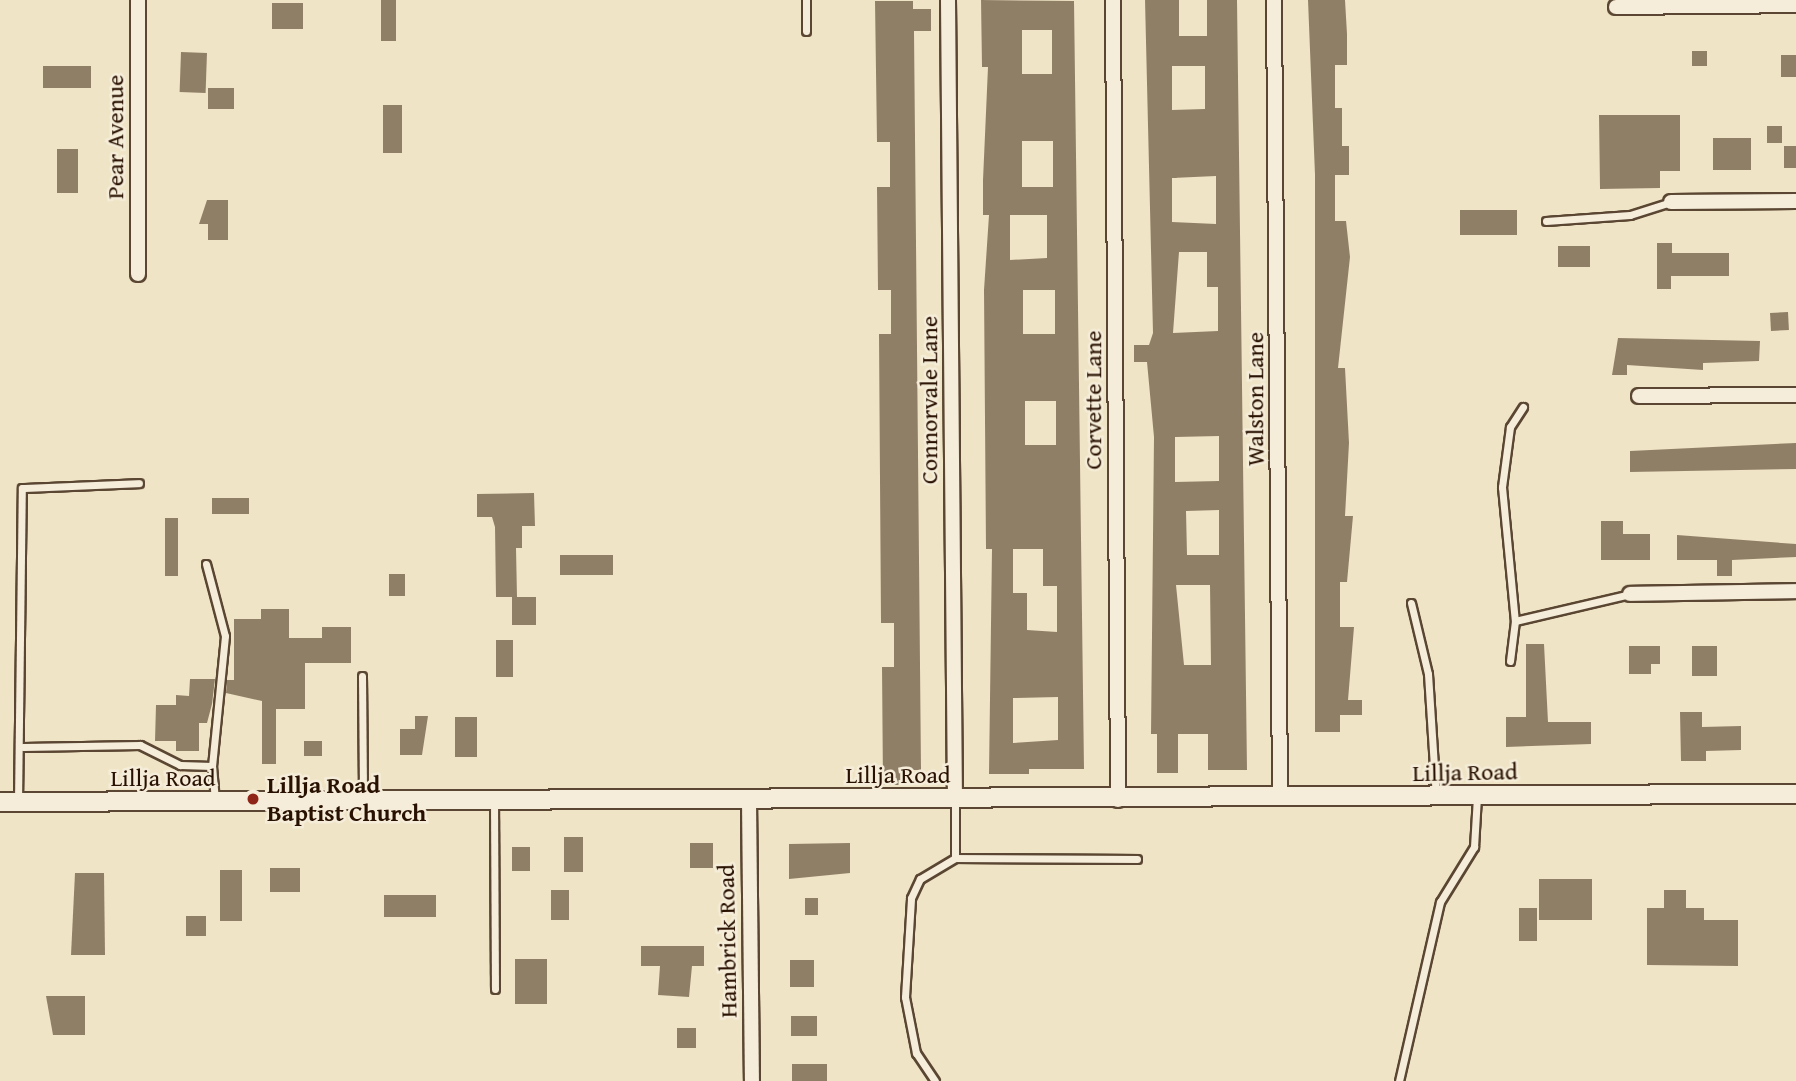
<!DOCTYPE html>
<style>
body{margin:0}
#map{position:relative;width:1796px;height:1081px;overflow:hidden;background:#efe4c5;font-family:"Gentium Book Plus",serif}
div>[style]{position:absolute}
.building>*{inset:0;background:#907f67;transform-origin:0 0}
.roads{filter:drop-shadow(2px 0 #5a4632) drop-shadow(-2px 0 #5a4632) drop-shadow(0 2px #5a4632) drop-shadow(0 -2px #5a4632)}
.service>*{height:7px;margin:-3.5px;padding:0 3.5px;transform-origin:3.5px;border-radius:3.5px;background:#f5edd9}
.minor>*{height:14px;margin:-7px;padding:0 7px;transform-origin:7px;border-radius:7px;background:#f5edd9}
.tertiary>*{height:18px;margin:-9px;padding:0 9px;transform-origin:9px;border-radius:9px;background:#f5edd9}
.dots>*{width:19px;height:19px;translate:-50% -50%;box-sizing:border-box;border:4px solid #f5edd9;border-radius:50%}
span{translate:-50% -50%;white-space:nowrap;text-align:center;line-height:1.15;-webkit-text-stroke:5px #f5edd9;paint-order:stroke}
.street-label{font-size:24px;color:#291101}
.poi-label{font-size:24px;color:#291101;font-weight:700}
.left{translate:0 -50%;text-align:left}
</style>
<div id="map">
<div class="building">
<i style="left:381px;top:0;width:15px;height:41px"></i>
<i style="clip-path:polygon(evenodd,981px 0,1074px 1px,1084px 769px,1029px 769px,1029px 774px,989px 774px,992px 549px,986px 549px,984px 290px,989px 215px,983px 215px,983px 180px,988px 67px,982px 67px,981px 0,1022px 30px,1052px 30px,1052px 74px,1022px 74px,1022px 30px,981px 0,1022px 141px,1053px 141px,1053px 187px,1022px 187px,1022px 141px,981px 0,1010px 215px,1047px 215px,1047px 258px,1010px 260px,1010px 215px,981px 0,1023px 290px,1055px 290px,1055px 334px,1023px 334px,1023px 290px,981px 0,1025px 401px,1056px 401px,1056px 445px,1025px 445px,1025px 401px,981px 0,1013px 549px,1043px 549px,1043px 586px,1057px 586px,1057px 632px,1027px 630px,1027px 593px,1013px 593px,1013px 549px,981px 0,1058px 697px,1058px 740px,1013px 743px,1013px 698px,1058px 697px)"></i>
<i style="clip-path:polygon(evenodd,1145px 0,1179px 0,1179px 36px,1207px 36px,1207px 0,1237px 0,1247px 770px,1208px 770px,1208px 734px,1178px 734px,1178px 773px,1157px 773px,1157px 734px,1151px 734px,1154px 437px,1147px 362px,1134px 362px,1134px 345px,1149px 345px,1153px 333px,1145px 0,1172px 66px,1205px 66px,1205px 109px,1172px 110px,1172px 66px,1145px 0,1216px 176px,1216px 224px,1172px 222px,1172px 178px,1216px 176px,1145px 0,1179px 252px,1207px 252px,1207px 287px,1218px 287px,1218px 331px,1173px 333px,1179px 252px,1145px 0,1219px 436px,1219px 481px,1175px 482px,1175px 437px,1219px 436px,1145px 0,1219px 510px,1219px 555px,1187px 555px,1186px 511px,1219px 510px,1145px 0,1176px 585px,1210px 585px,1211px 665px,1184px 665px,1176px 585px)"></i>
<i style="clip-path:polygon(1308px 0,1345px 0,1347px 34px,1347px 65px,1335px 65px,1335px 108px,1342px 108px,1342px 146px,1349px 146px,1349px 175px,1335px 175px,1335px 221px,1346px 221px,1350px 257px,1338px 368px,1345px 368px,1349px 443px,1345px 516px,1353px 516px,1347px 582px,1340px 582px,1340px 627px,1354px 627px,1348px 700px,1362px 700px,1362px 715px,1340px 715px,1340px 732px,1315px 732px,1315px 175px)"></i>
<i style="clip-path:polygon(875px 1px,913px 1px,913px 9px,931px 9px,931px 31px,914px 31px,921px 770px,907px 770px,907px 785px,883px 785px,882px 667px,894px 667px,894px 623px,881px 623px,879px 334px,891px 334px,891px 290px,878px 290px,877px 187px,890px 187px,890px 142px,877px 142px)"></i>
<i style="left:272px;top:3px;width:31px;height:26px"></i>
<i style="left:1692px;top:51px;width:15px;height:15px"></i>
<i style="left:181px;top:52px;width:26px;height:40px;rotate:2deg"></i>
<i style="left:1781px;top:55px;width:15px;height:22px"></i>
<i style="left:43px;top:66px;width:48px;height:22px"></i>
<i style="left:208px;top:88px;width:26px;height:21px"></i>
<i style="left:383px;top:105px;width:19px;height:48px"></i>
<i style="clip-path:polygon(1599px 115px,1680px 115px,1680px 171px,1660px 171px,1660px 188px,1600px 189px)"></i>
<i style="left:1767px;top:126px;width:15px;height:17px"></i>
<i style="left:1713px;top:138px;width:38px;height:32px"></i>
<i style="left:1784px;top:146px;width:12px;height:22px"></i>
<i style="left:57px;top:149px;width:21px;height:44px"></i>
<i style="clip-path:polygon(207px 200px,228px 200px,228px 240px,208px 240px,208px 224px,199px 224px)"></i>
<i style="left:1460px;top:210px;width:57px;height:25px"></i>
<i style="clip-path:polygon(1657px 243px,1672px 243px,1672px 253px,1729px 253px,1729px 276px,1671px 276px,1671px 289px,1657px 289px)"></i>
<i style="left:1558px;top:246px;width:32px;height:21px"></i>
<i style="left:1788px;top:312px;width:18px;height:18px;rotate:87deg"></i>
<i style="clip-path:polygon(1618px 338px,1760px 341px,1759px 361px,1703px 363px,1703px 370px,1627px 365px,1627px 375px,1612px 375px)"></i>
<i style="clip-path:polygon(1796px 443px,1796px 469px,1630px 472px,1630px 451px)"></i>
<i style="clip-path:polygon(534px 493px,535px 526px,522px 526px,522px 548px,516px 548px,517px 597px,496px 597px,495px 527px,492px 517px,477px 517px,477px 494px)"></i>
<i style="left:212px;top:498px;width:37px;height:16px"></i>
<i style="left:165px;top:518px;width:13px;height:58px"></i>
<i style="clip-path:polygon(1601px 521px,1623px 521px,1623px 534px,1650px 534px,1650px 560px,1601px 560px)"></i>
<i style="clip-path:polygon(1677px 535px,1796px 544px,1796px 557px,1732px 560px,1732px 576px,1717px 576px,1717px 560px,1677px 560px)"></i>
<i style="left:560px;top:555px;width:53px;height:20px"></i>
<i style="left:389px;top:574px;width:16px;height:22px"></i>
<i style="left:512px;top:597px;width:24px;height:28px"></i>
<i style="clip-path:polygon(261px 609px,289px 609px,289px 638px,322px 638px,322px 627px,351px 627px,351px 663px,305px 663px,305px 709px,276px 709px,276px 764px,262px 764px,262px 701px,226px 693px,227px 680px,234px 680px,234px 619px,261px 619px)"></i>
<i style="left:496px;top:640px;width:17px;height:37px"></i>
<i style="clip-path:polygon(1526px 644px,1544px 644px,1548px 722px,1591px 722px,1591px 744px,1506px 747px,1506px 717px,1526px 717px)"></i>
<i style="clip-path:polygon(1629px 646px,1660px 646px,1660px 664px,1651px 664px,1651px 674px,1629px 674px)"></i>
<i style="left:1692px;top:646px;width:25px;height:30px"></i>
<i style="clip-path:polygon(190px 679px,215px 679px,212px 704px,207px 723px,199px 723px,199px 751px,176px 751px,176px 741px,155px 741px,156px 705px,176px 705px,176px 695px,189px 696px)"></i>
<i style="clip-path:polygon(1680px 712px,1702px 712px,1702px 727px,1741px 726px,1741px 750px,1706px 751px,1706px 761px,1681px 761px)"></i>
<i style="clip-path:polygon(415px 716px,428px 716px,422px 755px,400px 755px,400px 729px,415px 729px)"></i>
<i style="left:455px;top:717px;width:22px;height:40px"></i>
<i style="left:304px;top:741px;width:18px;height:15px"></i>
<i style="left:564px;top:837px;width:19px;height:35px"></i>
<i style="left:690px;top:843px;width:23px;height:25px"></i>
<i style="clip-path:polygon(850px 843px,850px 873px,789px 879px,789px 844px)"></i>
<i style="left:512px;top:847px;width:18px;height:24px"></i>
<i style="left:270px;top:868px;width:30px;height:24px"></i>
<i style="left:220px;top:870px;width:22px;height:51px"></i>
<i style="clip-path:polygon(75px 873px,104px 873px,105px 955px,71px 955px)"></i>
<i style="left:1592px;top:879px;width:41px;height:53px;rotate:90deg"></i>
<i style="left:551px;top:890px;width:18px;height:30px"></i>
<i style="clip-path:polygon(1664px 890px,1686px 890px,1686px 908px,1704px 908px,1704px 920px,1738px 920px,1738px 966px,1647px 965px,1647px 908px,1664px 908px)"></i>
<i style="left:384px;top:895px;width:52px;height:22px"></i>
<i style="left:805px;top:898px;width:13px;height:17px"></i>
<i style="left:1519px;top:908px;width:18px;height:33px"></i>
<i style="left:186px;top:916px;width:20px;height:20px"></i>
<i style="clip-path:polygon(641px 946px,704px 946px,704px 966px,692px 966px,689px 997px,658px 995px,660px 966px,641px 966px)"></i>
<i style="left:515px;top:959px;width:32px;height:45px"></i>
<i style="left:790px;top:960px;width:24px;height:27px"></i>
<i style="clip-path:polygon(46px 996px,85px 996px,85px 1035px,53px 1035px)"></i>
<i style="left:791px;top:1016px;width:26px;height:20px"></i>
<i style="left:677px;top:1028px;width:19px;height:20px"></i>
<i style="left:792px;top:1064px;width:35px;height:17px"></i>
</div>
<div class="roads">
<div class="service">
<i style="left:806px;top:31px;width:31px;rotate:-90deg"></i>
<i style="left:1546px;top:221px;width:84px;rotate:-4.1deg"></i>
<i style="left:1630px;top:215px;width:43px;rotate:-17.6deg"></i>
<i style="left:1523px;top:407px;width:24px;rotate:123deg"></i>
<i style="left:1510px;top:427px;width:61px;rotate:97.6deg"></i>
<i style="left:1502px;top:487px;width:135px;rotate:84.5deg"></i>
<i style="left:1515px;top:621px;width:118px;rotate:-13.2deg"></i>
<i style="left:206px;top:564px;width:74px;rotate:75.2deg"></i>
<i style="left:225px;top:636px;width:131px;rotate:95.7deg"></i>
<i style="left:1411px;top:603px;width:73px;rotate:76.5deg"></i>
<i style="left:1428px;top:674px;width:123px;rotate:86.3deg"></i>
<i style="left:1510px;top:661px;width:40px;rotate:-82.9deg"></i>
<i style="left:362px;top:676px;width:125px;rotate:89.5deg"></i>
<i style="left:23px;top:747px;width:117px;rotate:-1deg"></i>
<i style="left:140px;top:745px;width:45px;rotate:26.6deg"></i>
<i style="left:180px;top:765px;width:32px;rotate:2deg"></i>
<i style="left:212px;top:766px;width:35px;rotate:85deg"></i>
<i style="left:955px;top:800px;width:58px;rotate:90deg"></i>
<i style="left:955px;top:858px;width:182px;rotate:0.3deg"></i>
<i style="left:494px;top:801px;width:188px;rotate:89.7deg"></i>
<i style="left:18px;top:802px;width:314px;rotate:-89.3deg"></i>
<i style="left:22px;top:488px;width:117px;rotate:-2.4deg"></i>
<i style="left:935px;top:1081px;width:34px;rotate:-124deg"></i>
<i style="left:916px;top:1053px;width:57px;rotate:-101.1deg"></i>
<i style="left:905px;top:997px;width:99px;rotate:-86.5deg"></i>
<i style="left:911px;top:898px;width:21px;rotate:-65deg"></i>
<i style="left:920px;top:879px;width:41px;rotate:-31deg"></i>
<i style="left:1399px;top:1081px;width:184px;rotate:-77.1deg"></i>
<i style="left:1440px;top:902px;width:65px;rotate:-58.3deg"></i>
<i style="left:1474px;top:847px;width:50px;rotate:-86.6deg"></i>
</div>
<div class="minor">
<i style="left:948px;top:0;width:799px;rotate:89.5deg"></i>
<i style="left:1113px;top:0;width:800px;rotate:89.64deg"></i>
<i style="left:1274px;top:0;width:798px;rotate:89.57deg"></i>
<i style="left:1616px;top:7px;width:180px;rotate:-0.6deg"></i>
<i style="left:1671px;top:202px;width:125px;rotate:-0.5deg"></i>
<i style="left:138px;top:274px;width:274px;rotate:-90deg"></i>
<i style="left:1639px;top:396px;width:157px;rotate:-0.4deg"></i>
<i style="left:1630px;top:594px;width:166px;rotate:-1deg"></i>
<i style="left:749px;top:800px;width:281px;rotate:89.4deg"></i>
</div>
<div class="tertiary">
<i style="left:0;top:802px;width:1796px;rotate:-0.26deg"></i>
</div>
</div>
<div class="dots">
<i style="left:253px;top:799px;background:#8f2418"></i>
</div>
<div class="street-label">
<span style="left:115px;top:137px;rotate:-90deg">Pear Avenue</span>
<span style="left:1255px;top:399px;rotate:-90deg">Walston Lane</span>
<span style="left:929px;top:400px;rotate:-90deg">Connorvale Lane</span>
<span style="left:1093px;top:400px;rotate:-90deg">Corvette Lane</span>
<span style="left:1465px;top:772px;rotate:-1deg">Lillja Road</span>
<span style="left:898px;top:775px">Lillja Road</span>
<span style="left:163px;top:778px">Lillja Road</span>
<span style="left:727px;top:941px;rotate:-91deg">Hambrick Road</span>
</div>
<div class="poi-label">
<span class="left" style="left:267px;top:799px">Lillja Road<br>Baptist Church</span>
</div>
</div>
